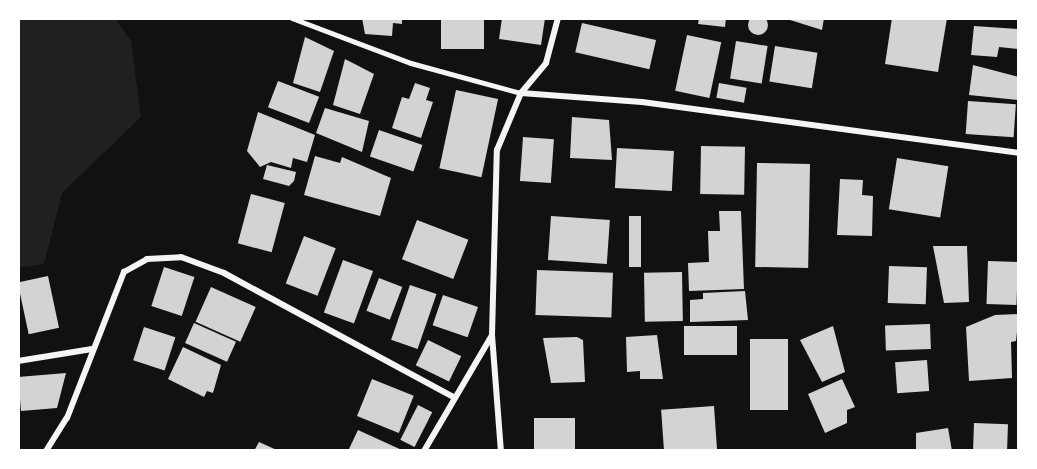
<!DOCTYPE html>
<style>
body{margin:0}
#map{position:relative;width:1037px;height:469px;overflow:hidden;background:#111;font-family:"Sofia Sans Condensed",sans-serif}
div>[style]{position:absolute}
.green>*{inset:0;background:#202020}
.building>*{inset:0;background:#d3d3d3;transform-origin:0 0}
.round{border-radius:50%}
.service>*{height:4.5px;margin:-2.25px;padding:0 2.25px;transform-origin:2.25px;border-radius:2.25px;background:#f5f5f5}
.minor>*{height:6px;margin:-3px;padding:0 3px;transform-origin:3px;border-radius:3px;background:#f5f5f5}
span{translate:-50% -50%;white-space:nowrap;text-align:center;line-height:1.15;-webkit-text-stroke:4.5px #fff;paint-order:stroke}
.frame{position:absolute;inset:0;border:20px solid #fff;pointer-events:none}
</style>
<div id="map">
<div class="green">
<i style="clip-path:polygon(18px 18px,115px 18px,131px 41px,141px 117px,62px 193px,44px 264px,18px 268px)"></i>
</div>
<div class="building">
<i class="round" style="left:748px;top:15px;width:20px;height:20px"></i>
<i style="clip-path:polygon(362px 18px,402px 18px,402px 24px,393px 23px,392px 36px,365px 34px)"></i>
<i style="left:441px;top:18px;width:43px;height:31px"></i>
<i style="clip-path:polygon(502px 18px,545px 18px,541px 45px,499px 39px)"></i>
<i style="clip-path:polygon(699px 18px,726px 18px,725px 27px,698px 24px)"></i>
<i style="clip-path:polygon(824px 18px,822px 30px,787px 19px,787px 18px)"></i>
<i style="clip-path:polygon(892px 18px,947px 18px,938px 72px,885px 64px)"></i>
<i style="left:582px;top:23px;width:76px;height:30px;rotate:13deg"></i>
<i style="clip-path:polygon(974px 26px,1019px 29px,1019px 49px,999px 47px,997px 57px,971px 55px)"></i>
<i style="left:687px;top:35px;width:35px;height:57px;rotate:12deg"></i>
<i style="clip-path:polygon(305px 37px,334px 51px,320px 92px,293px 83px)"></i>
<i style="left:736px;top:41px;width:32px;height:38px;rotate:9deg"></i>
<i style="left:775px;top:46px;width:43px;height:36px;rotate:9deg"></i>
<i style="clip-path:polygon(345px 59px,374px 74px,360px 114px,333px 105px)"></i>
<i style="clip-path:polygon(973px 65px,1019px 77px,1018px 100px,969px 95px)"></i>
<i style="left:278px;top:81px;width:44px;height:28px;rotate:21deg"></i>
<i style="clip-path:polygon(415px 83px,430px 88px,426px 100px,433px 102px,421px 138px,392px 128px,402px 97px,409px 99px)"></i>
<i style="left:719px;top:83px;width:28px;height:15px;rotate:10deg"></i>
<i style="left:456px;top:90px;width:43px;height:80px;rotate:12deg"></i>
<i style="left:968px;top:101px;width:48px;height:33px;rotate:4deg"></i>
<i style="clip-path:polygon(325px 108px,369px 121px,362px 152px,316px 133px)"></i>
<i style="clip-path:polygon(258px 112px,315px 135px,307px 162px,293px 158px,291px 168px,271px 162px,260px 167px,247px 151px)"></i>
<i style="clip-path:polygon(572px 117px,609px 120px,612px 160px,570px 158px)"></i>
<i style="left:379px;top:130px;width:46px;height:28px;rotate:19deg"></i>
<i style="left:523px;top:137px;width:31px;height:44px;rotate:4deg"></i>
<i style="left:701px;top:146px;width:44px;height:48px;rotate:1deg"></i>
<i style="left:617px;top:148px;width:57px;height:40px;rotate:3deg"></i>
<i style="clip-path:polygon(315px 156px,340px 163px,342px 157px,391px 178px,380px 216px,304px 195px)"></i>
<i style="left:897px;top:158px;width:52px;height:52px;rotate:9deg"></i>
<i style="left:757px;top:163px;width:53px;height:104px;rotate:1deg"></i>
<i style="clip-path:polygon(267px 165px,296px 172px,294px 181px,289px 186px,263px 179px)"></i>
<i style="clip-path:polygon(840px 179px,863px 180px,862px 195px,873px 196px,872px 236px,837px 235px)"></i>
<i style="left:251px;top:194px;width:35px;height:51px;rotate:15deg"></i>
<i style="clip-path:polygon(719px 211px,741px 211px,744px 289px,689px 291px,688px 263px,709px 262px,708px 231px,720px 231px)"></i>
<i style="left:551px;top:216px;width:59px;height:44px;rotate:4deg"></i>
<i style="left:629px;top:216px;width:12px;height:51px"></i>
<i style="left:417px;top:220px;width:55px;height:42px;rotate:21deg"></i>
<i style="left:304px;top:236px;width:34px;height:51px;rotate:21deg"></i>
<i style="clip-path:polygon(933px 246px,967px 246px,969px 302px,944px 303px)"></i>
<i style="left:343px;top:260px;width:32px;height:56px;rotate:20deg"></i>
<i style="left:988px;top:261px;width:30px;height:43px;rotate:2deg"></i>
<i style="left:889px;top:266px;width:38px;height:37px;rotate:2deg"></i>
<i style="left:164px;top:267px;width:32px;height:41px;rotate:18deg"></i>
<i style="left:537px;top:270px;width:76px;height:45px;rotate:2deg"></i>
<i style="left:682px;top:272px;width:49px;height:38px;rotate:89deg"></i>
<i style="left:48px;top:276px;width:53px;height:31px;rotate:78deg"></i>
<i style="left:379px;top:278px;width:25px;height:35px;rotate:21deg"></i>
<i style="left:410px;top:285px;width:28px;height:58px;rotate:19deg"></i>
<i style="left:211px;top:287px;width:49px;height:38px;rotate:24deg"></i>
<i style="clip-path:polygon(745px 291px,748px 320px,690px 322px,690px 300px,703px 299px,703px 293px)"></i>
<i style="left:443px;top:295px;width:37px;height:32px;rotate:19deg"></i>
<i style="clip-path:polygon(1019px 314px,1016px 341px,1011px 342px,1012px 378px,969px 381px,966px 327px,995px 315px)"></i>
<i style="left:194px;top:323px;width:46px;height:22px;rotate:24deg"></i>
<i style="left:930px;top:324px;width:25px;height:45px;rotate:88deg"></i>
<i style="left:737px;top:326px;width:29px;height:53px;rotate:90deg"></i>
<i style="clip-path:polygon(833px 326px,845px 372px,822px 382px,800px 340px)"></i>
<i style="left:144px;top:327px;width:33px;height:35px;rotate:18deg"></i>
<i style="clip-path:polygon(657px 335px,663px 379px,640px 379px,640px 371px,627px 372px,626px 337px)"></i>
<i style="clip-path:polygon(577px 337px,583px 340px,585px 382px,551px 383px,543px 338px)"></i>
<i style="left:750px;top:339px;width:38px;height:71px"></i>
<i style="left:428px;top:340px;width:37px;height:28px;rotate:26deg"></i>
<i style="clip-path:polygon(183px 347px,221px 365px,213px 393px,207px 391px,204px 397px,168px 379px)"></i>
<i style="left:927px;top:360px;width:31px;height:32px;rotate:86deg"></i>
<i style="clip-path:polygon(66px 373px,57px 408px,21px 411px,18px 377px)"></i>
<i style="left:372px;top:379px;width:45px;height:40px;rotate:22deg"></i>
<i style="clip-path:polygon(842px 379px,855px 407px,847px 410px,847px 423px,825px 433px,808px 394px)"></i>
<i style="left:418px;top:405px;width:16px;height:39px;rotate:27deg"></i>
<i style="left:714px;top:406px;width:45px;height:53px;rotate:86deg"></i>
<i style="left:534px;top:418px;width:41px;height:33px"></i>
<i style="left:974px;top:423px;width:34px;height:28px;rotate:2deg"></i>
<i style="clip-path:polygon(948px 428px,952px 451px,916px 451px,916px 433px)"></i>
<i style="clip-path:polygon(358px 430px,404px 451px,348px 451px)"></i>
<i style="clip-path:polygon(259px 442px,279px 451px,254px 451px)"></i>
</div>
<div class="service">
<i style="left:292px;top:18px;width:127px;rotate:20.7deg"></i>
<i style="left:411px;top:63px;width:114px;rotate:15.3deg"></i>
</div>
<div class="minor">
<i style="left:521px;top:93px;width:121px;rotate:4.3deg"></i>
<i style="left:642px;top:102px;width:380px;rotate:7.7deg"></i>
<i style="left:492px;top:335px;width:116px;rotate:85.6deg"></i>
<i style="left:18px;top:361px;width:75px;rotate:-9.2deg"></i>
<i style="left:46px;top:451px;width:39px;rotate:-58deg"></i>
<i style="left:67px;top:418px;width:157px;rotate:-68.7deg"></i>
<i style="left:124px;top:272px;width:26px;rotate:-29deg"></i>
<i style="left:147px;top:259px;width:34px;rotate:-3deg"></i>
<i style="left:181px;top:257px;width:46px;rotate:20.4deg"></i>
<i style="left:224px;top:273px;width:260px;rotate:28.4deg"></i>
<i style="left:424px;top:451px;width:134px;rotate:-59.6deg"></i>
<i style="left:492px;top:335px;width:185px;rotate:-88.5deg"></i>
<i style="left:497px;top:150px;width:62px;rotate:-67.2deg"></i>
<i style="left:521px;top:93px;width:39px;rotate:-50deg"></i>
<i style="left:546px;top:63px;width:47px;rotate:-75.1deg"></i>
</div>
<div class="frame"></div>
</div>
